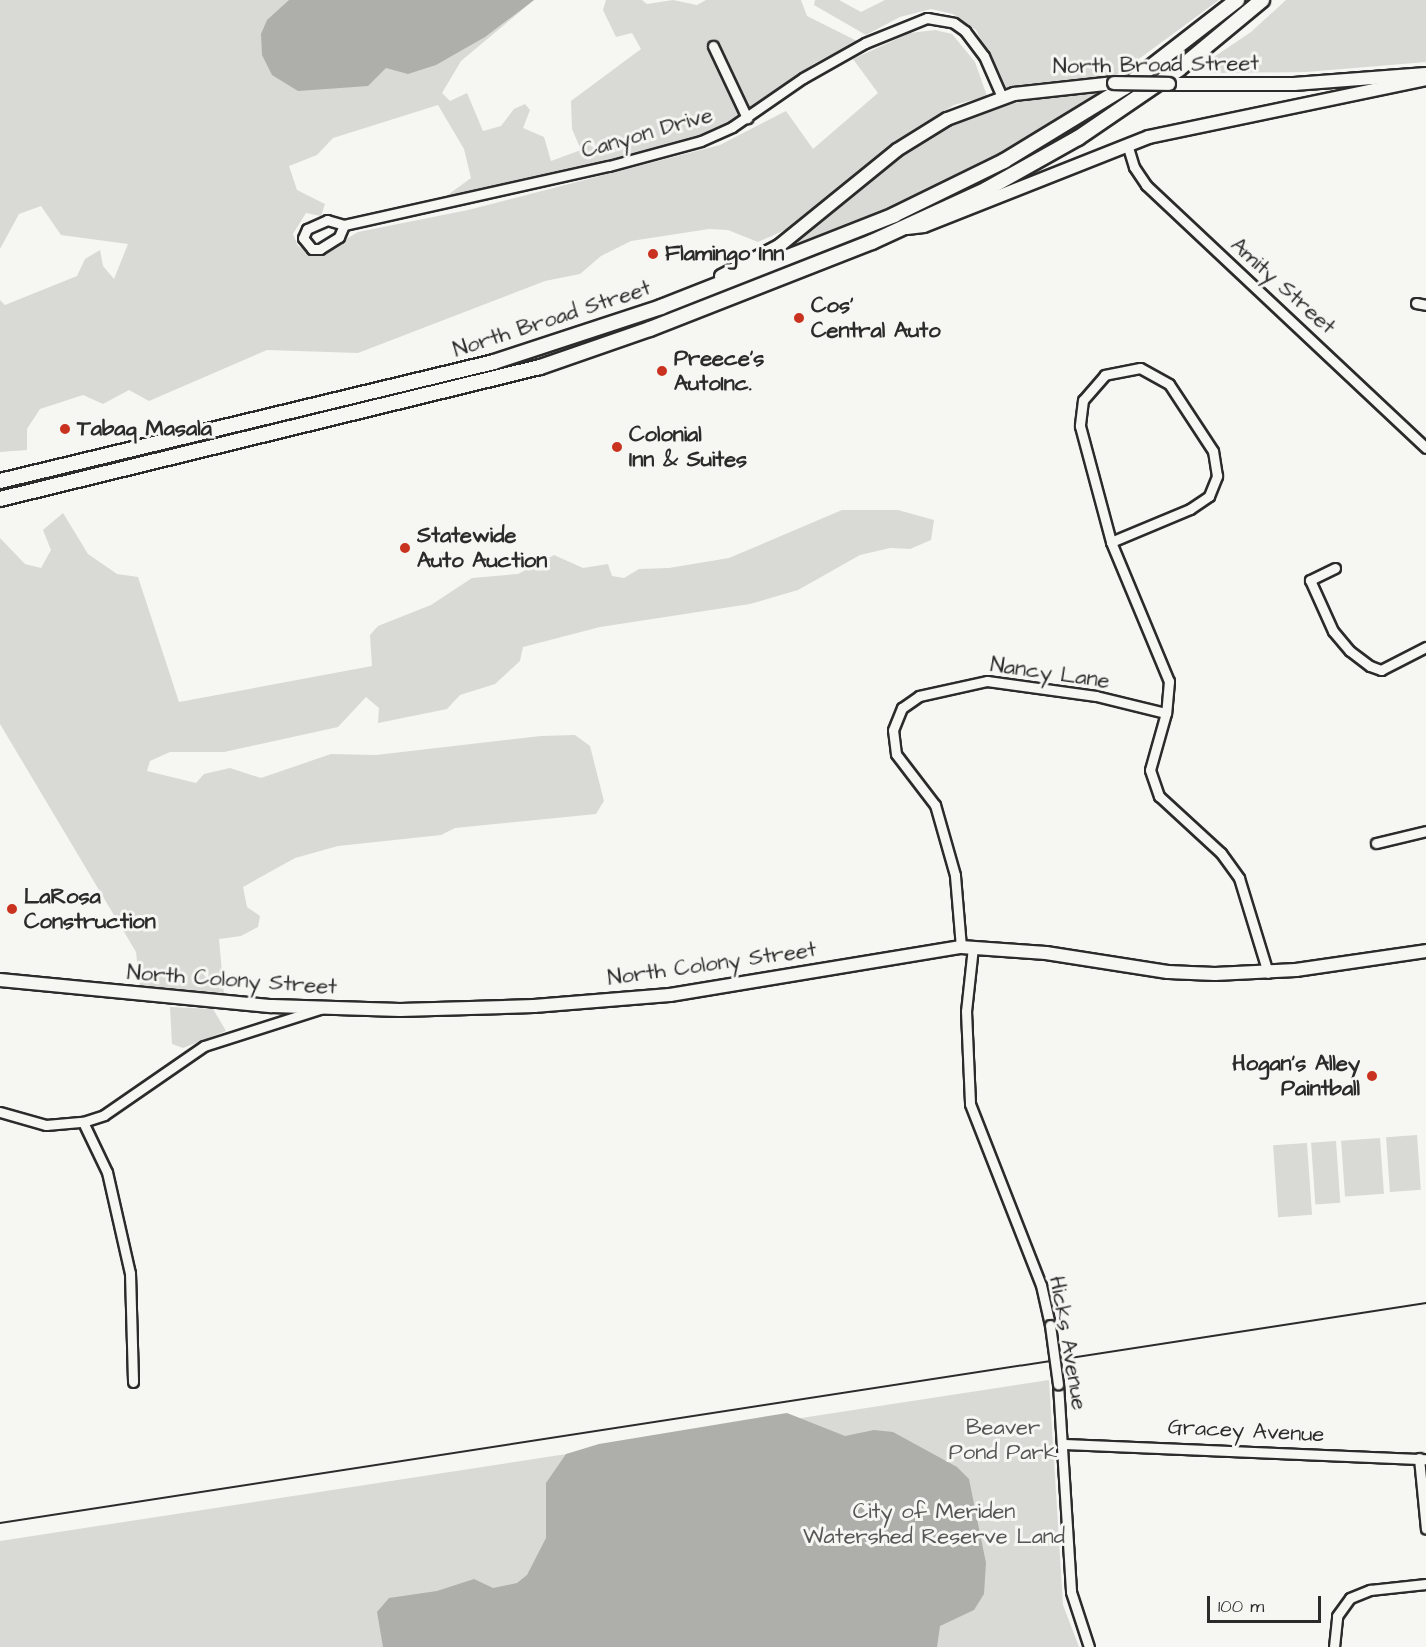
<!DOCTYPE html>
<style>
body{margin:0}
#map{position:relative;width:1426px;height:1647px;overflow:hidden;background:#f6f6f2;font-family:"Architects Daughter",sans-serif}
div>[style]{position:absolute}
.green>*{inset:0;background:#d9d9d5;transform-origin:0 0}
.water>*{inset:0;background:#aeaeab}
.roads{filter:drop-shadow(2px 0 #2b2b2b) drop-shadow(-2px 0 #2b2b2b) drop-shadow(0 2px #2b2b2b) drop-shadow(0 -2px #2b2b2b)}
.minor>*{height:9px;margin:-4.5px;padding:0 4.5px;transform-origin:4.5px;border-radius:4.5px;background:#f6f6f2}
.major>*{height:12px;margin:-6px;padding:0 6px;transform-origin:6px;border-radius:6px;background:#f6f6f2}
.highway>*{height:14px;margin:-7px;padding:0 7px;transform-origin:7px;border-radius:7px;background:#f6f6f2}
.rail>*{height:2px;margin:-1px;padding:0 1px;transform-origin:1px;border-radius:1px;background:#2b2b2b}
.bridges{filter:drop-shadow(2px 0 #2b2b2b) drop-shadow(-2px 0 #2b2b2b) drop-shadow(0 2px #2b2b2b) drop-shadow(0 -2px #2b2b2b)}
.minor-bridge>*{height:9px;margin:-4.5px;padding:0 4.5px;transform-origin:4.5px;border-radius:4.5px;background:#f6f6f2}
.major-bridge>*{height:12px;margin:-6px;padding:0 6px;transform-origin:6px;border-radius:6px;background:#f6f6f2}
.dots>*{width:16px;height:16px;translate:-50% -50%;box-sizing:border-box;border:3px solid #f6f6f2;border-radius:50%}
span{translate:-50% -50%;white-space:nowrap;text-align:center;line-height:1.15;-webkit-text-stroke:6px #f6f6f2;paint-order:stroke}
.street-label{font-size:22px;color:#2b2b2b}
.poi-label{font-size:22px;color:#2b2b2b;font-weight:700}
.left{translate:0 -50%;text-align:left}
.right{translate:-100% -50%;text-align:right}
.park-label{font-size:22px;color:#565656}
.scale{position:absolute;left:1207px;top:1596px;width:114px;height:27px;box-sizing:border-box;border:3px solid #2b2b2b;border-top:0;padding-left:8px;font-size:18px;line-height:21px;white-space:nowrap;color:#2b2b2b;-webkit-text-stroke:4px #f6f6f2;paint-order:stroke}
</style>
<div id="map">
<div class="green">
<i style="clip-path:polygon(0 0,534px 0,461px 61px,442px 93px,450px 101px,467px 93px,483px 131px,501px 126px,514px 109px,525px 104px,530px 110px,523px 128px,544px 137px,551px 161px,581px 150px,572px 129px,571px 101px,641px 49px,632px 33px,616px 37px,603px 10px,606px 0,642px 0,647px 4px,673px 0,697px 5px,706px 0,801px 0,807px 16px,857px 41px,813px 64px,742px 117px,704px 135px,619px 159px,445px 197px,471px 178px,464px 149px,438px 105px,333px 138px,317px 155px,289px 166px,297px 190px,325px 204px,321px 216px,306px 213px,293px 234px,298px 246px,318px 256px,358px 232px,468px 210px,720px 145px,786px 111px,813px 149px,878px 93px,853px 59px,910px 33px,935px 30px,952px 34px,975px 62px,987px 96px,954px 105px,908px 133px,792px 227px,758px 242px,728px 230px,709px 229px,631px 241px,601px 256px,580px 274px,545px 281px,358px 353px,267px 350px,149px 401px,129px 390px,103px 404px,83px 395px,40px 409px,27px 429px,27px 450px,0 452px,0 300px,5px 305px,77px 276px,85px 259px,100px 250px,103px 266px,114px 279px,128px 244px,61px 235px,41px 206px,19px 214px,0 249px)"></i>
<i style="clip-path:polygon(815px 0,839px 0,861px 12px,885px 0,1219px 0,1117px 75px,1005px 88px,976px 30px,953px 14px,931px 9px,900px 17px,866px 35px,814px 5px)"></i>
<i style="clip-path:polygon(1286px 0,1426px 0,1426px 62px,1306px 72px,1215px 73px,1199px 67px,1251px 32px)"></i>
<i style="clip-path:polygon(1103px 93px,1001px 156px,938px 188px,845px 229px,790px 249px,787px 245px,915px 147px,957px 120px,1037px 97px)"></i>
<i style="clip-path:polygon(842px 510px,898px 510px,934px 520px,931px 540px,910px 549px,890px 548px,860px 555px,798px 590px,750px 604px,600px 627px,523px 647px,520px 661px,495px 684px,460px 695px,447px 709px,378px 723px,379px 708px,366px 697px,338px 727px,224px 752px,170px 752px,150px 761px,147px 771px,196px 783px,204px 774px,230px 768px,261px 778px,331px 754px,376px 755px,541px 736px,575px 735px,590px 746px,604px 801px,596px 814px,455px 828px,441px 835px,338px 846px,295px 858px,243px 887px,247px 907px,260px 916px,258px 927px,241px 936px,219px 939px,224px 995px,140px 988px,136px 952px,0 724px,0 538px,25px 564px,41px 568px,51px 550px,43px 530px,63px 513px,88px 554px,117px 574px,138px 577px,179px 702px,372px 666px,370px 635px,378px 626px,431px 605px,472px 578px,518px 574px,554px 555px,583px 568px,608px 564px,612px 576px,624px 578px,639px 569px,669px 568px,729px 558px)"></i>
<i style="clip-path:polygon(170px 1007px,213px 1009px,226px 1031px,183px 1048px,172px 1044px)"></i>
<i style="left:1417px;top:1135px;width:55px;height:31px;rotate:86deg"></i>
<i style="left:1380px;top:1138px;width:56px;height:39px;rotate:86deg"></i>
<i style="left:1336px;top:1141px;width:62px;height:25px;rotate:86deg"></i>
<i style="left:1307px;top:1143px;width:72px;height:34px;rotate:86deg"></i>
<i style="clip-path:polygon(1049px 1380px,1063px 1605px,1079px 1647px,0 1647px,0 1541px)"></i>
</div>
<div class="water">
<i style="clip-path:polygon(289px 0,534px 0,485px 37px,436px 65px,408px 74px,386px 68px,368px 86px,298px 91px,272px 75px,262px 55px,261px 34px,267px 20px)"></i>
<i style="clip-path:polygon(787px 1413px,845px 1436px,874px 1430px,893px 1432px,957px 1467px,969px 1479px,986px 1563px,984px 1594px,974px 1610px,940px 1626px,937px 1647px,383px 1647px,377px 1612px,389px 1598px,437px 1591px,474px 1579px,493px 1588px,517px 1583px,527px 1575px,546px 1538px,546px 1483px,566px 1454px,599px 1444px)"></i>
</div>
<div class="roads">
<div class="minor">
<i style="left:713px;top:46px;width:80px;rotate:64.7deg"></i>
<i style="left:1127px;top:144px;width:24px;rotate:73deg"></i>
<i style="left:1134px;top:167px;width:22px;rotate:56deg"></i>
<i style="left:1146px;top:185px;width:384px;rotate:43.2deg"></i>
<i style="left:344px;top:225px;width:13px;rotate:113deg"></i>
<i style="left:339px;top:237px;width:22px;rotate:148deg"></i>
<i style="left:320px;top:249px;width:8px;rotate:180deg"></i>
<i style="left:312px;top:249px;width:14px;rotate:-129deg"></i>
<i style="left:303px;top:238px;width:10px;rotate:-66deg"></i>
<i style="left:307px;top:229px;width:22px;rotate:-24deg"></i>
<i style="left:327px;top:220px;width:18px;rotate:16deg"></i>
<i style="left:344px;top:225px;width:271px;rotate:-12.6deg"></i>
<i style="left:609px;top:166px;width:95px;rotate:-15.2deg"></i>
<i style="left:701px;top:141px;width:34px;rotate:-24deg"></i>
<i style="left:732px;top:127px;width:86px;rotate:-34.6deg"></i>
<i style="left:803px;top:78px;width:71px;rotate:-29.4deg"></i>
<i style="left:865px;top:43px;width:67px;rotate:-22deg"></i>
<i style="left:927px;top:18px;width:27px;rotate:10deg"></i>
<i style="left:954px;top:23px;width:14px;rotate:36deg"></i>
<i style="left:965px;top:31px;width:31px;rotate:53deg"></i>
<i style="left:984px;top:56px;width:45px;rotate:66.3deg"></i>
<i style="left:1416px;top:303px;width:10px;rotate:11deg"></i>
<i style="left:1111px;top:542px;width:86px;rotate:-22.7deg"></i>
<i style="left:1190px;top:509px;width:23px;rotate:-34deg"></i>
<i style="left:1209px;top:496px;width:22px;rotate:-68deg"></i>
<i style="left:1217px;top:476px;width:25px;rotate:-99deg"></i>
<i style="left:1213px;top:451px;width:80px;rotate:-123.3deg"></i>
<i style="left:1169px;top:384px;width:33px;rotate:-151deg"></i>
<i style="left:1140px;top:368px;width:36px;rotate:169deg"></i>
<i style="left:1105px;top:375px;width:33px;rotate:131deg"></i>
<i style="left:1083px;top:400px;width:26px;rotate:97deg"></i>
<i style="left:1080px;top:426px;width:120px;rotate:75deg"></i>
<i style="left:1111px;top:542px;width:151px;rotate:67.4deg"></i>
<i style="left:1169px;top:681px;width:32px;rotate:95deg"></i>
<i style="left:1166px;top:713px;width:59px;rotate:105.7deg"></i>
<i style="left:1150px;top:770px;width:28px;rotate:71deg"></i>
<i style="left:1159px;top:796px;width:84px;rotate:42.6deg"></i>
<i style="left:1221px;top:853px;width:31px;rotate:54deg"></i>
<i style="left:1239px;top:878px;width:99px;rotate:73deg"></i>
<i style="left:1335px;top:568px;width:28px;rotate:154deg"></i>
<i style="left:1310px;top:580px;width:56px;rotate:65.7deg"></i>
<i style="left:1333px;top:631px;width:26px;rotate:50deg"></i>
<i style="left:1350px;top:651px;width:25px;rotate:37deg"></i>
<i style="left:1370px;top:666px;width:12px;rotate:20deg"></i>
<i style="left:1381px;top:670px;width:51px;rotate:-27.1deg"></i>
<i style="left:1376px;top:843px;width:51px;rotate:-13.5deg"></i>
<i style="left:961px;top:947px;width:72px;rotate:-94.8deg"></i>
<i style="left:955px;top:875px;width:73px;rotate:-105.9deg"></i>
<i style="left:935px;top:805px;width:64px;rotate:-127.4deg"></i>
<i style="left:896px;top:754px;width:24px;rotate:-97deg"></i>
<i style="left:893px;top:730px;width:24px;rotate:-68deg"></i>
<i style="left:902px;top:708px;width:21px;rotate:-35deg"></i>
<i style="left:919px;top:696px;width:70px;rotate:-12.4deg"></i>
<i style="left:987px;top:681px;width:110px;rotate:7.8deg"></i>
<i style="left:1096px;top:696px;width:72px;rotate:13.7deg"></i>
<i style="left:973px;top:947px;width:64px;rotate:96.2deg"></i>
<i style="left:966px;top:1011px;width:93px;rotate:87.5deg"></i>
<i style="left:970px;top:1104px;width:194px;rotate:68.6deg"></i>
<i style="left:1041px;top:1285px;width:41px;rotate:77.3deg"></i>
<i style="left:0;top:1112px;width:48px;rotate:15.8deg"></i>
<i style="left:46px;top:1125px;width:37px;rotate:-5deg"></i>
<i style="left:83px;top:1122px;width:22px;rotate:-18deg"></i>
<i style="left:104px;top:1115px;width:121px;rotate:-34.6deg"></i>
<i style="left:204px;top:1046px;width:125px;rotate:-17.7deg"></i>
<i style="left:83px;top:1122px;width:55px;rotate:64.4deg"></i>
<i style="left:107px;top:1172px;width:104px;rotate:77.2deg"></i>
<i style="left:130px;top:1273px;width:109px;rotate:88.4deg"></i>
<i style="left:1058px;top:1384px;width:208px;rotate:86.4deg"></i>
<i style="left:1071px;top:1592px;width:58px;rotate:71.9deg"></i>
<i style="left:1063px;top:1444px;width:363px;rotate:2.4deg"></i>
<i style="left:1419px;top:1458px;width:71px;rotate:84.4deg"></i>
<i style="left:1334px;top:1647px;width:31px;rotate:-84deg"></i>
<i style="left:1337px;top:1616px;width:22px;rotate:-54deg"></i>
<i style="left:1350px;top:1598px;width:22px;rotate:-22deg"></i>
<i style="left:1370px;top:1590px;width:56px;rotate:-6.1deg"></i>
</div>
<div class="major">
<i style="left:1169px;top:84px;width:125px"></i>
<i style="left:1294px;top:84px;width:132px;rotate:-4.3deg"></i>
<i style="left:907px;top:228px;width:17px;rotate:-7deg"></i>
<i style="left:924px;top:226px;width:242px;rotate:-21.6deg"></i>
<i style="left:1149px;top:137px;width:283px;rotate:-11.8deg"></i>
<i style="left:721px;top:276px;width:65px;rotate:-27.3deg"></i>
<i style="left:779px;top:246px;width:152px;rotate:-39.1deg"></i>
<i style="left:897px;top:150px;width:59px;rotate:-31.8deg"></i>
<i style="left:947px;top:119px;width:72px;rotate:-20.5deg"></i>
<i style="left:1014px;top:94px;width:101px;rotate:-6.3deg"></i>
<i style="left:0;top:980px;width:273px;rotate:5.5deg"></i>
<i style="left:272px;top:1006px;width:128px;rotate:1.8deg"></i>
<i style="left:400px;top:1010px;width:134px;rotate:-1.7deg"></i>
<i style="left:534px;top:1006px;width:136px;rotate:-4.6deg"></i>
<i style="left:670px;top:995px;width:295px;rotate:-9.4deg"></i>
<i style="left:961px;top:947px;width:85px;rotate:4deg"></i>
<i style="left:1046px;top:953px;width:123px;rotate:8.9deg"></i>
<i style="left:1168px;top:972px;width:47px;rotate:2.4deg"></i>
<i style="left:1215px;top:974px;width:81px;rotate:-2.8deg"></i>
<i style="left:1296px;top:970px;width:131px;rotate:-8.3deg"></i>
</div>
<div class="highway">
<i style="left:0;top:481px;width:508px;rotate:-13.54deg"></i>
<i style="left:494px;top:362px;width:176px;rotate:-18.2deg"></i>
<i style="left:661px;top:307px;width:251px;rotate:-21.5deg"></i>
<i style="left:894px;top:215px;width:123px;rotate:-26.1deg"></i>
<i style="left:1004px;top:161px;width:142px;rotate:-31.4deg"></i>
<i style="left:1125px;top:87px;width:142px;rotate:-37.8deg"></i>
<i style="left:0;top:499px;width:556px;rotate:-13.74deg"></i>
<i style="left:540px;top:367px;width:116px;rotate:-19.1deg"></i>
<i style="left:650px;top:329px;width:238px;rotate:-21.4deg"></i>
<i style="left:872px;top:242px;width:127px;rotate:-24.7deg"></i>
<i style="left:987px;top:189px;width:104px;rotate:-29.3deg"></i>
<i style="left:1078px;top:138px;width:122px;rotate:-34.3deg"></i>
<i style="left:1179px;top:69px;width:108px;rotate:-39.7deg"></i>
</div>
</div>
<div class="rail">
<i style="left:0;top:1523px;width:1443px;rotate:-8.77deg"></i>
</div>
<div class="bridges">
<div class="minor-bridge">
<i style="left:1050px;top:1325px;width:60px;rotate:82.3deg"></i>
</div>
<div class="major-bridge">
<i style="left:1114px;top:83px;width:55px;rotate:1deg"></i>
</div>
</div>
<div class="dots">
<i style="left:653px;top:254px;background:#c8321e"></i>
<i style="left:799px;top:318px;background:#c8321e"></i>
<i style="left:662px;top:371px;background:#c8321e"></i>
<i style="left:65px;top:429px;background:#c8321e"></i>
<i style="left:617px;top:447px;background:#c8321e"></i>
<i style="left:405px;top:548px;background:#c8321e"></i>
<i style="left:12px;top:909px;background:#c8321e"></i>
<i style="left:1372px;top:1076px;background:#c8321e"></i>
</div>
<div class="street-label">
<span style="left:1156px;top:65px;rotate:-1deg">North Broad Street</span>
<span style="left:647px;top:133px;rotate:-16deg">Canyon Drive</span>
<span style="left:1283px;top:286px;rotate:42deg">Amity Street</span>
<span style="left:552px;top:319px;rotate:-18deg">North Broad Street</span>
<span style="left:1050px;top:673px;rotate:8deg">Nancy Lane</span>
<span style="left:712px;top:964px;rotate:-8deg">North Colony Street</span>
<span style="left:232px;top:980px;rotate:4deg">North Colony Street</span>
<span style="left:1068px;top:1343px;rotate:80deg">Hicks Avenue</span>
<span style="left:1246px;top:1431px;rotate:3deg">Gracey Avenue</span>
</div>
<div class="poi-label">
<span class="left" style="left:665px;top:254px">Flamingo Inn</span>
<span class="left" style="left:811px;top:318px">Cos'<br>Central Auto</span>
<span class="left" style="left:674px;top:371px">Preece's<br>AutoInc.</span>
<span class="left" style="left:77px;top:429px">Tabaq Masala</span>
<span class="left" style="left:629px;top:447px">Colonial<br>Inn &amp; Suites</span>
<span class="left" style="left:417px;top:548px">Statewide<br>Auto Auction</span>
<span class="left" style="left:24px;top:909px">LaRosa<br>Construction</span>
<span class="right" style="left:1360px;top:1076px">Hogan's Alley<br>Paintball</span>
</div>
<div class="park-label">
<span style="left:1003px;top:1440px">Beaver<br>Pond Park</span>
<span style="left:934px;top:1524px">City of Meriden<br>Watershed Reserve Land</span>
</div>
<div class="scale">100 m</div>
</div>
